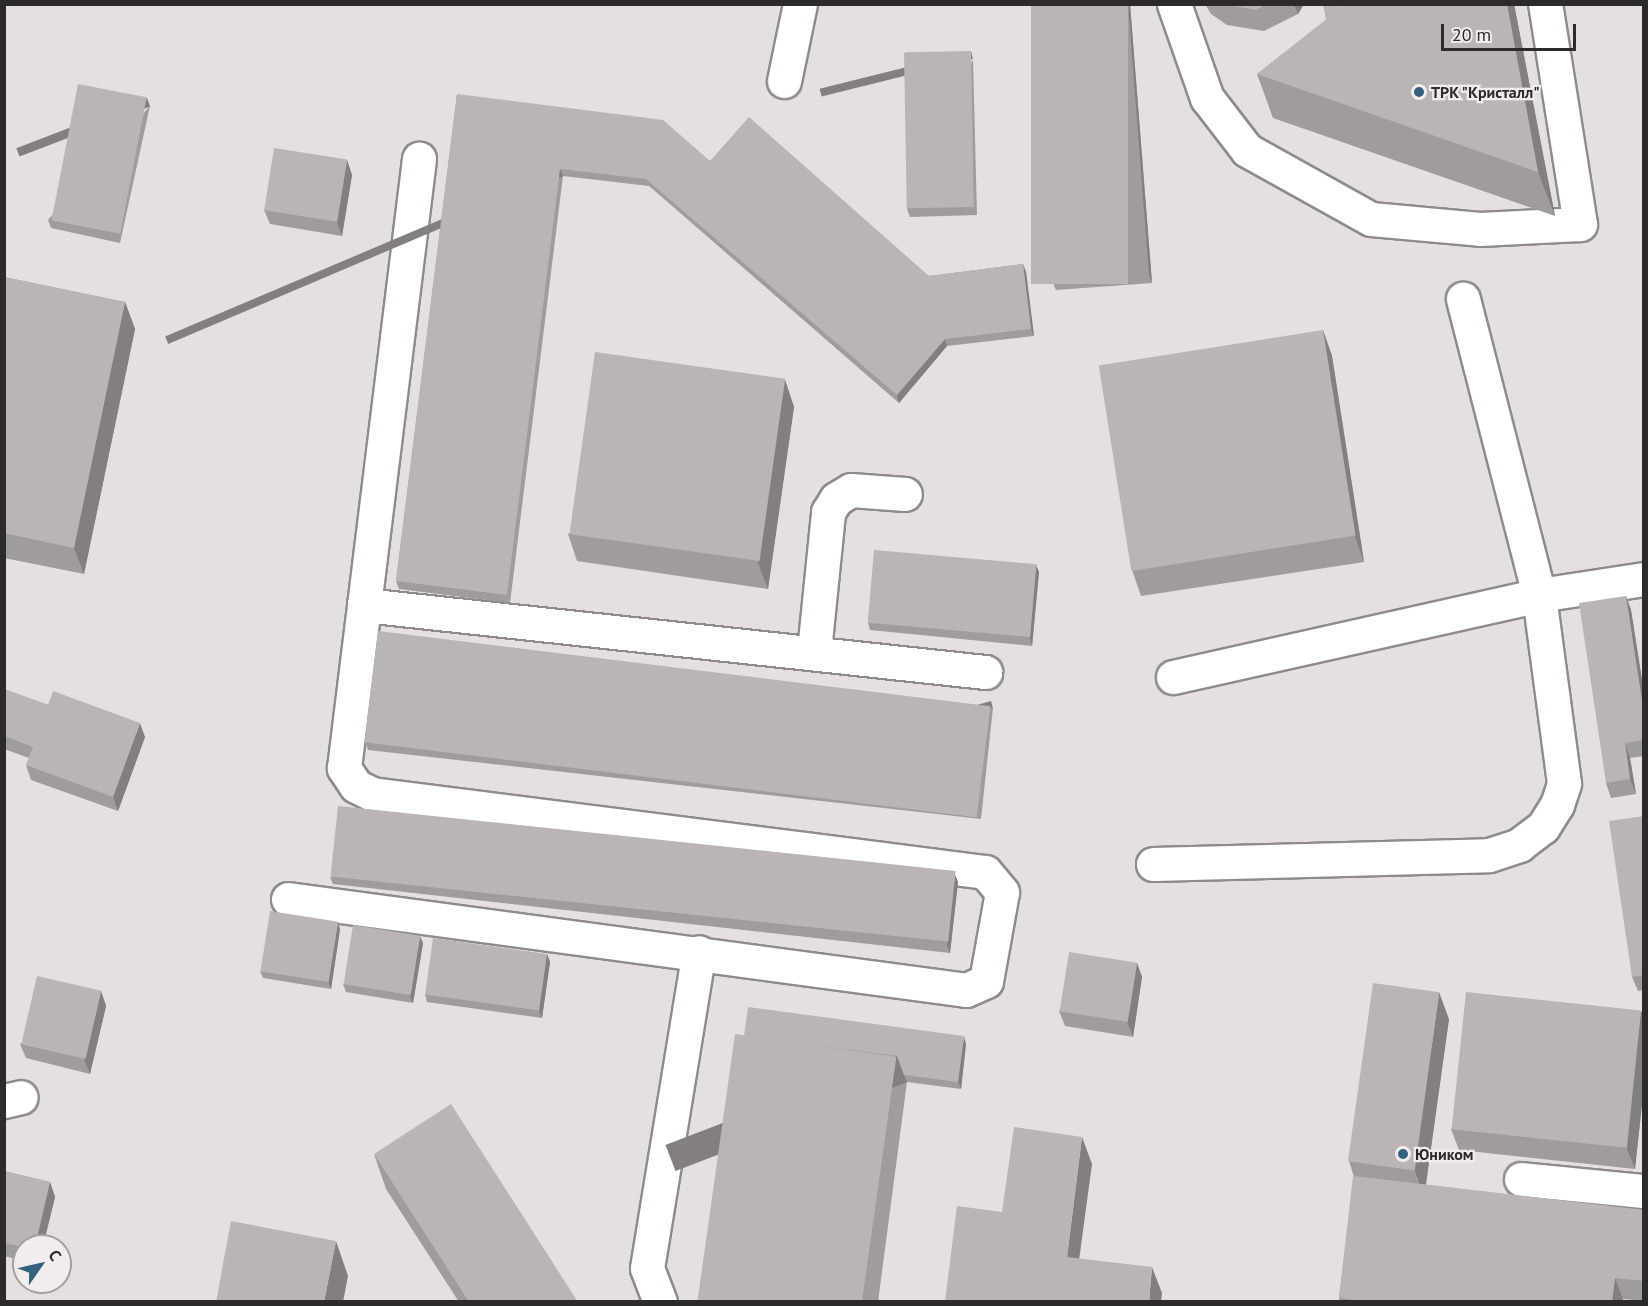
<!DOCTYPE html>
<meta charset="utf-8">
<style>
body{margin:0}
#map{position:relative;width:1648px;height:1306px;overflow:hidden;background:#e5e0df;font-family:"PT Sans",sans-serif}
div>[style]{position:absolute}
.roads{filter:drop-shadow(2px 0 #908b8a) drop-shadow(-2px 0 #908b8a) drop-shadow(0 2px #908b8a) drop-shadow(0 -2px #908b8a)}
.minor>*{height:33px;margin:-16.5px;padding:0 16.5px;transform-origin:16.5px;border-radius:16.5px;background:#fff}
.wall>*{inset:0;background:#a09c9b}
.shaded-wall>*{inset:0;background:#827f7e;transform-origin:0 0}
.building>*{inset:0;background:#bab5b4;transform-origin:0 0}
.dots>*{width:16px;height:16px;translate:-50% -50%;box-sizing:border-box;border:3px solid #f2edec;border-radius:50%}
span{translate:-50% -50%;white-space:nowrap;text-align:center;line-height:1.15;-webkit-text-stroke:4.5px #f2edec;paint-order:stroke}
.poi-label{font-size:16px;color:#2c2a2a;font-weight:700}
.left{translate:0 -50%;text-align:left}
.frame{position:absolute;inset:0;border:6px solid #2c2a2a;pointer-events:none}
.north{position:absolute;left:12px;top:1234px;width:60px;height:60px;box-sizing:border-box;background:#f2edec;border:2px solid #a39f9e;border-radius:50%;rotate:56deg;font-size:16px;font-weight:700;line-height:24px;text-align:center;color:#2c2a2a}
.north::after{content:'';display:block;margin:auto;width:21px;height:27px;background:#316381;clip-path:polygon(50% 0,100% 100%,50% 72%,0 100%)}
.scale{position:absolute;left:1441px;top:24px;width:135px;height:27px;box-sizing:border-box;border:3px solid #2c2a2a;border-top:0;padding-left:8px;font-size:18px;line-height:21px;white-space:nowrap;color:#2c2a2a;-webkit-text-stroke:4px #f2edec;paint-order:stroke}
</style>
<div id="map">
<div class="roads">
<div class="minor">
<i style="left:1174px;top:4px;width:100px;rotate:70.7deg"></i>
<i style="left:1207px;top:98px;width:66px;rotate:52.4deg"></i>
<i style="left:1247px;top:150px;width:142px;rotate:29.1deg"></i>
<i style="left:1371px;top:219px;width:109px;rotate:5.2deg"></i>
<i style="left:1480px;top:229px;width:100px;rotate:-2.9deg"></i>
<i style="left:1580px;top:224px;width:223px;rotate:-99deg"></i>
<i style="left:784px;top:81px;width:79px;rotate:-78.3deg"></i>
<i style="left:364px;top:605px;width:625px;rotate:6.16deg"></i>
<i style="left:814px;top:651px;width:140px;rotate:-84.2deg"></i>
<i style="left:828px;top:512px;width:15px;rotate:-58deg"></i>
<i style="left:836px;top:499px;width:17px;rotate:-31deg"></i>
<i style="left:851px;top:490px;width:54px;rotate:4.2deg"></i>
<i style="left:1173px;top:677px;width:375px;rotate:-12.6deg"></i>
<i style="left:1539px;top:595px;width:106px;rotate:-8.7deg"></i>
<i style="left:1153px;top:864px;width:336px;rotate:-1.5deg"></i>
<i style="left:1489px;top:855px;width:32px;rotate:-18deg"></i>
<i style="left:1519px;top:845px;width:30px;rotate:-37deg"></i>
<i style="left:1543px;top:827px;width:26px;rotate:-58deg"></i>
<i style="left:1557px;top:805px;width:23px;rotate:-72deg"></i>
<i style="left:1564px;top:783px;width:190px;rotate:-97.6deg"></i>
<i style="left:1539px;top:595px;width:306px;rotate:-104.4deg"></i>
<i style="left:288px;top:899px;width:684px;rotate:7.64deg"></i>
<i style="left:966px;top:990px;width:22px;rotate:-24deg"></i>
<i style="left:986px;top:981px;width:90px;rotate:-79.8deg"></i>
<i style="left:1002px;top:892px;width:26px;rotate:-130deg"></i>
<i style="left:985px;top:872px;width:618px;rotate:-172.75deg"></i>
<i style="left:372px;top:794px;width:18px;rotate:-153deg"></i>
<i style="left:356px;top:786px;width:22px;rotate:-124deg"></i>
<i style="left:344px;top:768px;width:614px;rotate:-82.98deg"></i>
<i style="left:4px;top:1101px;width:17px;rotate:-13deg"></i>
<i style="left:1521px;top:1179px;width:124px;rotate:5.6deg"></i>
<i style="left:660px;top:1302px;width:36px;rotate:-111deg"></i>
<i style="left:647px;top:1268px;width:320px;rotate:-80.7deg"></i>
</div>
</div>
<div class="wall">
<i style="clip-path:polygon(1130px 4px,1152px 283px,1056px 290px,1053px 283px)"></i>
<i style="clip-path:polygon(1205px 4px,1304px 4px,1298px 14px,1264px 31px,1227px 25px,1211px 14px)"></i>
<i style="clip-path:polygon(1514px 4px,1555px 216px,1273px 118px,1257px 74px,1326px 20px)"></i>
<i style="clip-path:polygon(973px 59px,977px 215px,910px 217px,907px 209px)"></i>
<i style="clip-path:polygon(457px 94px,710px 161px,929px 276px,1023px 264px,1026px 272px,1034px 336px,947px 346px,899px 403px,649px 186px,563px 176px,510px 603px,399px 589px,396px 581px)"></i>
<i style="clip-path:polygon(150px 106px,120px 243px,51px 228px,48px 220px)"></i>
<i style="clip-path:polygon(347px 160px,352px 175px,342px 236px,270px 224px,264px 210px)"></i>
<i style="clip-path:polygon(4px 277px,125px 302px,135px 329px,84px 574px,4px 558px)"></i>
<i style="clip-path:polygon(1323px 330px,1332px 356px,1364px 562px,1141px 596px,1132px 570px)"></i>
<i style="clip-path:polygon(785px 380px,794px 407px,768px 589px,577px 561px,568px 534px)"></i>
<i style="clip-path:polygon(1036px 565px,1039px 572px,1032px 646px,870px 630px,868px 623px)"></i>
<i style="clip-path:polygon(1626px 596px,1631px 610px,1644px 693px,1644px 756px,1630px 758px,1636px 794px,1611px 798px,1606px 783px)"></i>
<i style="clip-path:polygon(4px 689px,48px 705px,145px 737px,118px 811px,31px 780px,26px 765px,29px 758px,4px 749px)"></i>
<i style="clip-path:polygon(993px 708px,981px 819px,368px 750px,365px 742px)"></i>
<i style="clip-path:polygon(1644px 816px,1644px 990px,1638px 991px,1632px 977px)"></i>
<i style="clip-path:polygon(955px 875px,958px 882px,950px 953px,333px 884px,330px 877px)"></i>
<i style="clip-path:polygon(340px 929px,331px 989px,263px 978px,260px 971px)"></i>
<i style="clip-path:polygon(423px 943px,413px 1003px,346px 992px,343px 984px)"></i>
<i style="clip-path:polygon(547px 954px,550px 962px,542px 1018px,427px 1002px,425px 994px)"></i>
<i style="clip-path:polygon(1137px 963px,1142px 977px,1133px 1037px,1065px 1026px,1059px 1011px)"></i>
<i style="clip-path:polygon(101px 991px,106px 1006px,90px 1074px,26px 1058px,20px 1044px)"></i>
<i style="clip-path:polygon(1641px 1011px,1644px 1017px,1644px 1085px,1635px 1169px,1459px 1150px,1451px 1129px)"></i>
<i style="clip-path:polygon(1449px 1019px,1426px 1185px,1644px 1210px,1644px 1301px,1623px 1299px,1622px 1302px,1340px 1302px,1339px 1298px,1354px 1177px,1349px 1161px)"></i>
<i style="clip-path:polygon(744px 1036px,966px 1044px,961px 1089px,907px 1082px,878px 1302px,700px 1302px)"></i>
<i style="clip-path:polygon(374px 1154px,578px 1302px,459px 1302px,386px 1189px)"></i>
<i style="clip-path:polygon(4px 1171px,50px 1182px,55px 1197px,43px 1246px,24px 1246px,24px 1261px,4px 1256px)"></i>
</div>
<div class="shaded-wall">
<i style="clip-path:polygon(1128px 4px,1130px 4px,1152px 283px,1149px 275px)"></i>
<i style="clip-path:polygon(1294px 4px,1304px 4px,1298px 14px)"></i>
<i style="clip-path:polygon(1507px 4px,1514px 4px,1555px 216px,1538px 172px)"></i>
<i style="left:971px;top:51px;width:8px;height:156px;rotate:76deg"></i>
<i style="left:147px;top:98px;width:9px;height:140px;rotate:69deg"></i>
<i style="clip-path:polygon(347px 160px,352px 175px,342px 236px,337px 222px)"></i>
<i style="left:560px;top:169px;width:8px;height:429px;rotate:67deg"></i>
<i style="clip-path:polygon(1023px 264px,1026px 272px,1034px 336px,1031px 329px)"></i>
<i style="clip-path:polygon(125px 302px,135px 329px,84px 574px,74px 548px)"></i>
<i style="clip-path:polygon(1323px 330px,1332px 356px,1364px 562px,1355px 536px)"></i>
<i style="clip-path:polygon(945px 339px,947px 346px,899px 403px,897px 395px)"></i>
<i style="clip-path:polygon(785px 380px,794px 407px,768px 589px,758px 563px)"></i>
<i style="clip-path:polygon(1036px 565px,1039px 572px,1032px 646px,1030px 638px)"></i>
<i style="clip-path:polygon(1626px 596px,1631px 610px,1644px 693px,1644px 714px)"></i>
<i style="left:991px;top:701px;width:7px;height:112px;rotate:74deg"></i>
<i style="clip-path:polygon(140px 723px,145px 737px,118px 811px,113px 797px)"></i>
<i style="clip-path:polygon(1625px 743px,1630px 758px,1636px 794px,1630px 779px)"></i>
<i style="clip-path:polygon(955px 875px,958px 882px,950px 953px,947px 946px)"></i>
<i style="clip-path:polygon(338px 922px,340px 929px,331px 989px,328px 981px)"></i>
<i style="clip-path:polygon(420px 936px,423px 943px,413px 1003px,410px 996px)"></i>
<i style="clip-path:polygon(547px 954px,550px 962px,542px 1018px,539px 1011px)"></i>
<i style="clip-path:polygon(1137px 963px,1142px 977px,1133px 1037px,1127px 1022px)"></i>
<i style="clip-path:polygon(101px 991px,106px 1006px,90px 1074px,84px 1059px)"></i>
<i style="clip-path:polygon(1439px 992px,1449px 1019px,1424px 1197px,1415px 1171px)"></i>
<i style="clip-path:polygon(1641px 1011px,1644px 1017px,1644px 1085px,1635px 1169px,1627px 1149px)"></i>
<i style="clip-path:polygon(964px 1036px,966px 1044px,961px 1089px,958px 1082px)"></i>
<i style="left:897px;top:1056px;width:28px;height:248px;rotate:69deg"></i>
<i style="clip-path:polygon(1082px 1137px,1092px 1164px,1076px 1283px,1067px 1257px)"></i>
<i style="clip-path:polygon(50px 1182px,55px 1197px,43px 1246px,35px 1246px)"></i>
<i style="clip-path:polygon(336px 1241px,348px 1276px,343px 1302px,324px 1302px)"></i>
<i style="clip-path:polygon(1152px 1267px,1162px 1293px,1161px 1302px,1149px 1302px)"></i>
<i style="clip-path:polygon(1615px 1278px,1623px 1299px,1622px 1302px,1612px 1302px)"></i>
</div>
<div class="building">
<i style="left:1031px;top:4px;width:97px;height:280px"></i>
<i style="clip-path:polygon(1222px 4px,1267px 4px,1256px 10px)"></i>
<i style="clip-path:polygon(1323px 4px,1346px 4px,1326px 20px)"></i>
<i style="clip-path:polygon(1346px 4px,1507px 4px,1538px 172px,1257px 74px)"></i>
<i style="left:971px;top:51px;width:156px;height:67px;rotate:89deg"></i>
<i style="left:78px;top:84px;width:70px;height:139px;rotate:11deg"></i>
<i style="clip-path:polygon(457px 94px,663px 120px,710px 161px,749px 117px,929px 276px,1023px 264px,1031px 329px,945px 339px,897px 395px,646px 179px,560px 169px,507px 595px,396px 581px)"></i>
<i style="left:274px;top:148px;width:74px;height:63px;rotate:9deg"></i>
<i style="clip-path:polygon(4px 277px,125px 302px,74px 548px,4px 533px)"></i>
<i style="left:1323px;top:330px;width:208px;height:227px;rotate:81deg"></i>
<i style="left:595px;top:352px;width:192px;height:184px;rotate:8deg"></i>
<i style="left:874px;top:550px;width:163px;height:73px;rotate:5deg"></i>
<i style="clip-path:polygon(1626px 596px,1644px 714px,1644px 740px,1625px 743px,1630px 779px,1606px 783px,1579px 603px)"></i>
<i style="left:378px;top:631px;width:617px;height:112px;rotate:7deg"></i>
<i style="clip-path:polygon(4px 689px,48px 705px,53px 691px,140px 723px,113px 797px,26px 765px,33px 747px,4px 736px)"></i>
<i style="left:338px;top:806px;width:621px;height:71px;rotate:6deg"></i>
<i style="clip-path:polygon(1644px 816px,1644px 975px,1632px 977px,1609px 821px)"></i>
<i style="left:270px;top:911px;width:69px;height:61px;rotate:9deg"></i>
<i style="left:353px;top:925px;width:68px;height:60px;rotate:9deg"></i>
<i style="left:433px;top:938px;width:115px;height:57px;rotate:8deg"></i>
<i style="left:1069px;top:952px;width:69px;height:60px;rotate:9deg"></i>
<i style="left:37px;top:976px;width:66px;height:70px;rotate:13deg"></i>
<i style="left:1373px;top:983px;width:67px;height:180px;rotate:8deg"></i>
<i style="left:1466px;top:992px;width:176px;height:138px;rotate:6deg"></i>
<i style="clip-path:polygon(748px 1007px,964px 1036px,958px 1082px,904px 1075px,897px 1056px,744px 1036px)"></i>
<i style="left:735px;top:1034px;width:163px;height:270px;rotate:8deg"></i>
<i style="clip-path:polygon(451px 1104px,578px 1302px,469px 1302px,374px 1154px)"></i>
<i style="clip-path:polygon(1014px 1127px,1082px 1137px,1067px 1257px,1152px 1267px,1149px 1302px,945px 1302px,957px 1206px,1002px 1212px)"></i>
<i style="clip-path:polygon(4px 1171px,50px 1182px,35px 1246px,24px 1246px,24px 1247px,4px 1243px)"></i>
<i style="clip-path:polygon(1353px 1176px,1644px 1210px,1644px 1281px,1615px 1278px,1612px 1302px,1369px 1302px,1339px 1298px)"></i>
<i style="clip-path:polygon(231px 1221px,336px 1241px,324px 1302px,216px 1302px)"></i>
</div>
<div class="dots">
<i style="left:1419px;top:92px;background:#316381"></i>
<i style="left:1403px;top:1154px;background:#316381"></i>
</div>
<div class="poi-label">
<span class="left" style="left:1431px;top:92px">ТРК "Кристалл"</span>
<span class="left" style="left:1415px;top:1154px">Юником</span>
</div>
<div class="frame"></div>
<div class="north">С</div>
<div class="scale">20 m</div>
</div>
